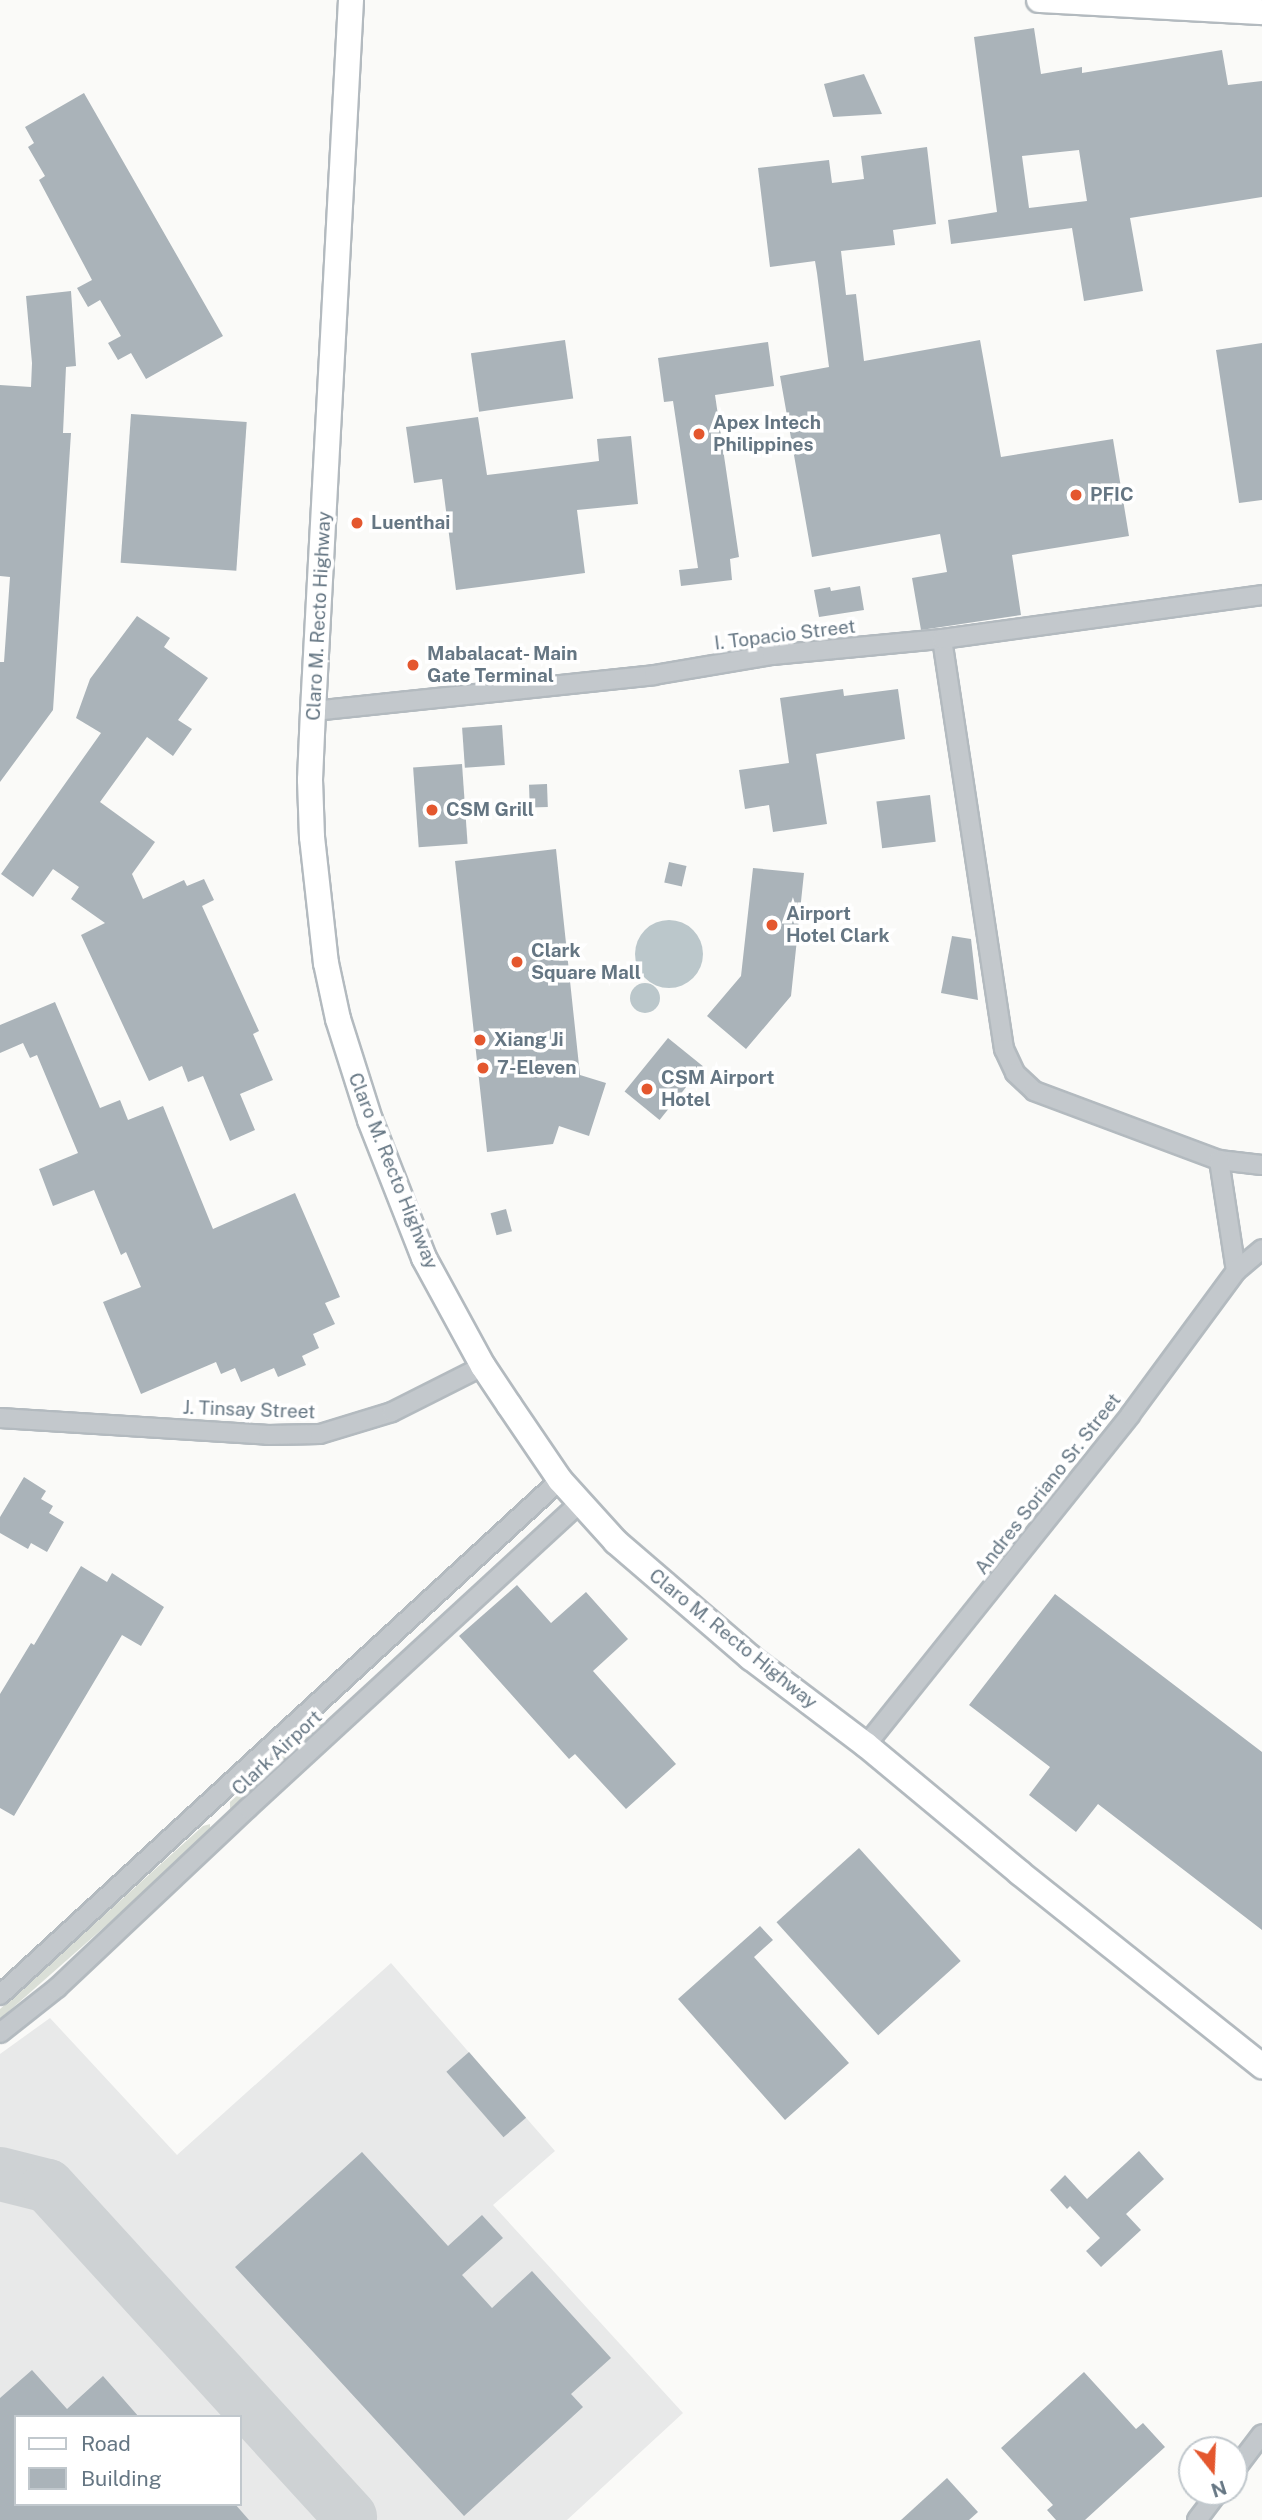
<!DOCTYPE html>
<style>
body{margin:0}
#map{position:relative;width:1262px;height:2520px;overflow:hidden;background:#fafaf8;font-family:"Public Sans",sans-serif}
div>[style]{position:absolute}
.built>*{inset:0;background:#e8e9e9}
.green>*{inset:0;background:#dadfd7}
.water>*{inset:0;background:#bbc7cb}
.round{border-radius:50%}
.taxiway>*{height:54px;margin:-27px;padding:0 27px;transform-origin:27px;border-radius:27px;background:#ced2d4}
.building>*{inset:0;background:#aab3b9;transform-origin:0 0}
.roads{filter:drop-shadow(2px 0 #b3babf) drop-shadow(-2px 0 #b3babf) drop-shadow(0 2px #b3babf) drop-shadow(0 -2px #b3babf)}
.street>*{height:18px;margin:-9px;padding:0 9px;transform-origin:9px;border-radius:9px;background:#c3c8cc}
.secondary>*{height:24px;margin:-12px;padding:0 12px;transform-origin:12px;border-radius:12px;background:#fff}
.dots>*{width:19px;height:19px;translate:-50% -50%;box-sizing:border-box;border:4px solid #fff;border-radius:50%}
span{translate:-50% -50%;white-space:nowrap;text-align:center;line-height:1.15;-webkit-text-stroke:7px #fff;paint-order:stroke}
.poi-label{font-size:19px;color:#657683;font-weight:700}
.left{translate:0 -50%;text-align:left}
.street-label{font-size:19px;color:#657683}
.legend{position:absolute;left:14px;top:2415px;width:228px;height:91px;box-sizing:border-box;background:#fff;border:2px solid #c1c8cd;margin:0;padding:9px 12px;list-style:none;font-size:21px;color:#657683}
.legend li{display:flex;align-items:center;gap:14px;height:35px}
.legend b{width:35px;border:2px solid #c1c8cd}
.north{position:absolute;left:1178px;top:2436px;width:70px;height:70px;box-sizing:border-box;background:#fff;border:2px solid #c1c8cd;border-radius:50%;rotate:162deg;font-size:19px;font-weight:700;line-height:28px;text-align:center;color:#657683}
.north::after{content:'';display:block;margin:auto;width:24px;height:32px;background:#e4572e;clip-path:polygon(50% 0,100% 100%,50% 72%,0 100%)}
</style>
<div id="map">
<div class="built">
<i style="clip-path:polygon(evenodd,391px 1963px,555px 2151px,493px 2205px,683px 2413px,567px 2520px,0 2520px,0 2054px,50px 2018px,177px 2155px,391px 1963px,16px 2417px,240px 2417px,240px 2504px,16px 2504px,16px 2417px)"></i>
</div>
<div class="green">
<i style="clip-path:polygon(320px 1720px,326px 1726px,236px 1809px,230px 1809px,230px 1802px)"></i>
<i style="clip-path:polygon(210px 1824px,210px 1834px,0 2019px,0 2009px,203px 1826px)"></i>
</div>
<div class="water">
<i class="round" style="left:635px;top:920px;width:68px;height:68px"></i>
<i class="round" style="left:630px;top:983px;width:30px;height:30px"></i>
</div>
<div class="taxiway">
<i style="left:0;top:2174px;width:49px;rotate:14deg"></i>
<i style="left:48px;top:2186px;width:448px;rotate:47.6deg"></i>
</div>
<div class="building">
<i style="clip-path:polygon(evenodd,1034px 28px,1041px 74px,1082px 67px,1082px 73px,1222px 50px,1228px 85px,1262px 81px,1262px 197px,1130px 218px,1143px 291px,1084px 301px,1072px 228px,951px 244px,948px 220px,997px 212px,974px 37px,1034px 28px,1079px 150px,1087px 201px,1029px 208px,1022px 156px,1079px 150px)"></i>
<i style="clip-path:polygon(864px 74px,882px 114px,833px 117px,824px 84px)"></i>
<i style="clip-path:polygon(84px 93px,223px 336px,146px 379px,131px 353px,118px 360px,108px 343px,121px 336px,100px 300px,88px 307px,77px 288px,92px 280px,39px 180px,45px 176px,28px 147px,34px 143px,25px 127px)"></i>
<i style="clip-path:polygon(927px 147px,936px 224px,893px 230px,895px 245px,841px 251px,846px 295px,856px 294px,864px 361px,980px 340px,1001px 457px,1113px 439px,1129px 536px,1012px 555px,1021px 615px,921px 630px,912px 578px,947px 572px,940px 534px,812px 557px,780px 376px,829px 367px,817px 273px,815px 261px,770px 267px,758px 168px,829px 160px,832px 183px,864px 179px,861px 156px)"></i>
<i style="clip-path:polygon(71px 291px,76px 366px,66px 367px,63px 433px,71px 433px,53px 710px,0 782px,0 662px,4px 662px,10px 577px,0 576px,0 385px,31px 387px,32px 363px,26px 296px)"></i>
<i style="left:565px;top:340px;width:59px;height:95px;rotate:82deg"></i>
<i style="clip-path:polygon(768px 342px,774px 386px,715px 395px,739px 557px,730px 559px,732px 580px,681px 586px,679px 570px,698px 568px,673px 401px,664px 402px,658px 358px)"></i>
<i style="clip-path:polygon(1262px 343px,1262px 500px,1239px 503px,1216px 350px)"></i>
<i style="left:131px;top:414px;width:116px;height:149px;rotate:4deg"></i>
<i style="clip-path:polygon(478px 417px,487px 475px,599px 461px,597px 439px,631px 436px,638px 504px,577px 510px,585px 573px,456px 590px,442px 479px,414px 483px,406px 427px)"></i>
<i style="clip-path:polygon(860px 586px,864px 610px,819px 617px,814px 590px,830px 587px,831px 591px)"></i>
<i style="clip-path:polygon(137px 616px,170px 638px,164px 647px,208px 678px,178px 720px,192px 729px,173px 756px,147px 737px,100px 802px,155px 842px,132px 874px,143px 899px,184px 880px,187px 886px,204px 879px,214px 900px,202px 906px,259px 1031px,253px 1034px,273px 1080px,240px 1094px,255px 1130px,230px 1141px,203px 1076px,188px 1082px,182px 1066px,149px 1081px,81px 935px,105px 923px,71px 899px,79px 887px,53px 869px,33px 897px,1px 874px,101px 733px,76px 718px,90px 679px)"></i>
<i style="clip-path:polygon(843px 689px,844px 696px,898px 689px,905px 739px,816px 754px,827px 824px,773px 832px,769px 805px,745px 809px,739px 770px,789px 763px,780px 698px)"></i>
<i style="left:502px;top:725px;width:40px;height:40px;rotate:86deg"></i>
<i style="left:462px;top:764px;width:80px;height:49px;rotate:86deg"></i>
<i style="left:547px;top:784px;width:23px;height:18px;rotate:88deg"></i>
<i style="left:930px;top:795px;width:47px;height:54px;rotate:83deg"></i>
<i style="clip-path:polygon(556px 849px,580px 1075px,606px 1083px,589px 1136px,559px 1126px,553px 1144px,487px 1152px,455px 861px)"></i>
<i style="left:669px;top:862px;width:18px;height:21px;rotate:13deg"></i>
<i style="clip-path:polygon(753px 868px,804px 873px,791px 996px,746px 1049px,707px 1016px,741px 976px)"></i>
<i style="clip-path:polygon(952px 936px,971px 939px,978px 1000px,941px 993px)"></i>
<i style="clip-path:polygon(55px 1002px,100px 1108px,120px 1100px,128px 1120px,163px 1106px,213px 1229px,295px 1193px,340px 1297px,325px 1303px,335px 1324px,313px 1334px,319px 1348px,302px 1356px,306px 1365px,278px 1377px,274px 1368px,241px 1382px,235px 1368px,221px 1374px,216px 1362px,141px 1394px,103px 1302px,141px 1287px,126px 1252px,121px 1255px,94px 1190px,53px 1206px,39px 1169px,78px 1153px,37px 1055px,30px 1058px,23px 1043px,0 1053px,0 1025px)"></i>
<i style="left:668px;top:1038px;width:45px;height:69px;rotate:39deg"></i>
<i style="left:506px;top:1209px;width:23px;height:16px;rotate:75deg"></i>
<i style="clip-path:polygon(24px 1477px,46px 1491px,41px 1499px,53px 1506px,49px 1513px,64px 1522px,47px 1552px,31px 1543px,28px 1549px,0 1533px,0 1517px)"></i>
<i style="clip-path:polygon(81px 1566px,107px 1582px,112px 1573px,164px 1607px,141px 1646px,122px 1635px,14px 1816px,0 1808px,0 1694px,31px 1643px,34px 1645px)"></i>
<i style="clip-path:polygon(517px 1585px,551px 1623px,586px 1592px,628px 1639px,593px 1671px,676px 1764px,626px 1809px,575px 1754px,569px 1759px,459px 1636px)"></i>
<i style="clip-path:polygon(1055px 1594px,1262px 1752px,1262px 1930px,1098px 1804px,1076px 1832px,1029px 1795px,1050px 1767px,969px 1705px)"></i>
<i style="left:859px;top:1848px;width:152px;height:111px;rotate:48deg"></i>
<i style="clip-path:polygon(760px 1926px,773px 1940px,754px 1957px,849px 2063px,785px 2120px,678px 1999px)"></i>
<i style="left:469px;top:2052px;width:87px;height:30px;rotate:49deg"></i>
<i style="clip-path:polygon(1139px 2151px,1164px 2179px,1126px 2214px,1141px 2230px,1101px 2267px,1086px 2251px,1100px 2238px,1070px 2206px,1067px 2209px,1050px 2190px,1065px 2175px,1087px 2199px)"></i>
<i style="clip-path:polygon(362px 2152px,448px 2246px,482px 2215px,503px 2238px,462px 2275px,492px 2308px,532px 2271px,611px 2358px,571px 2394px,583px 2407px,464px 2516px,235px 2267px)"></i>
<i style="clip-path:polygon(32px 2370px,67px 2409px,103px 2376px,139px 2417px,16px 2417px,16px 2504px,235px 2504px,249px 2520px,0 2520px,0 2398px)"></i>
<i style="clip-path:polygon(1084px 2372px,1136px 2429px,1143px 2423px,1165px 2447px,1085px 2520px,1056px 2520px,1047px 2510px,1053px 2505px,1001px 2448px)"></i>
<i style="clip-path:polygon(947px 2478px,978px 2512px,969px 2520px,901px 2520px)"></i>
</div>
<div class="roads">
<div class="street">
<i style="left:942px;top:639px;width:415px;rotate:81.4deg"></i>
<i style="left:1004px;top:1049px;width:26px;rotate:65deg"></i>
<i style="left:1015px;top:1073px;width:26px;rotate:43deg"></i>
<i style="left:1034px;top:1091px;width:197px;rotate:20.5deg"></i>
<i style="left:1219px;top:1160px;width:43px;rotate:6.6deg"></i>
<i style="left:313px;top:711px;width:343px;rotate:-6deg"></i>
<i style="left:654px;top:675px;width:120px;rotate:-9.6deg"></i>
<i style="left:772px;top:655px;width:171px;rotate:-5.4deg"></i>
<i style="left:942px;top:639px;width:323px;rotate:-7.8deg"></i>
<i style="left:1219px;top:1160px;width:112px;rotate:81.3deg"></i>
<i style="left:0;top:1418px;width:269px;rotate:3.6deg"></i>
<i style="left:268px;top:1435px;width:52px;rotate:-1.1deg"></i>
<i style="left:320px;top:1434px;width:75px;rotate:-17deg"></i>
<i style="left:392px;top:1412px;width:102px;rotate:-26.8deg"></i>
<i style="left:866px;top:1745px;width:423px;rotate:-51.3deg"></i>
<i style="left:1130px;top:1415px;width:179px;rotate:-53.6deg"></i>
<i style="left:1236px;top:1271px;width:34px;rotate:-40deg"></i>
<i style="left:0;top:1995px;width:761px;rotate:-42.6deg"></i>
<i style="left:0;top:2033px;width:73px;rotate:-38.3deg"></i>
<i style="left:57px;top:1988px;width:262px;rotate:-43.3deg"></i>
<i style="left:248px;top:1808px;width:452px;rotate:-42.6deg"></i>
<i style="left:1234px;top:2471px;width:46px;rotate:-52.9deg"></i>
<i style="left:1197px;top:2520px;width:35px;rotate:-53deg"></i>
</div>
<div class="secondary">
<i style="left:351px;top:0;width:712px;rotate:93.06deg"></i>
<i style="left:313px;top:711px;width:69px;rotate:92.5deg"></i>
<i style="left:310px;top:780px;width:57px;rotate:88deg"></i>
<i style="left:312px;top:837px;width:127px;rotate:83.7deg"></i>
<i style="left:326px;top:963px;width:57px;rotate:77.9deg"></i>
<i style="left:338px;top:1019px;width:106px;rotate:72.4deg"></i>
<i style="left:370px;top:1120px;width:148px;rotate:68.6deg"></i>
<i style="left:424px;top:1258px;width:123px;rotate:61.4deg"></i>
<i style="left:483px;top:1366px;width:47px;rotate:56.3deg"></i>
<i style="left:509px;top:1405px;width:91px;rotate:55.8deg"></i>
<i style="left:560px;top:1480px;width:84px;rotate:47.9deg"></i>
<i style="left:616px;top:1542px;width:178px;rotate:40.7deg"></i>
<i style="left:751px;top:1658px;width:144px;rotate:37.1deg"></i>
<i style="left:866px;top:1745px;width:200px;rotate:39.7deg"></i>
<i style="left:1020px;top:1873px;width:310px;rotate:38.6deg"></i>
<i style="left:1039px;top:0;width:223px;rotate:3.1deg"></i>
</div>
</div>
<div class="dots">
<i style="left:699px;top:434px;background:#e4572e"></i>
<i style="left:1076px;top:495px;background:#e4572e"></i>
<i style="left:357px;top:523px;background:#e4572e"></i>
<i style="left:413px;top:665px;background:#e4572e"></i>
<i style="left:432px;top:810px;background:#e4572e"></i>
<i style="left:772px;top:925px;background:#e4572e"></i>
<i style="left:517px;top:962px;background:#e4572e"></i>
<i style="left:480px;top:1040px;background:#e4572e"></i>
<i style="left:483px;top:1068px;background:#e4572e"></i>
<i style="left:647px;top:1089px;background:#e4572e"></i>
</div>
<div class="poi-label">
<span class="left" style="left:713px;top:434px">Apex Intech<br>Philippines</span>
<span class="left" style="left:1090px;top:495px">PFIC</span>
<span class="left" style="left:371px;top:523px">Luenthai</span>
<span class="left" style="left:427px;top:665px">Mabalacat- Main<br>Gate Terminal</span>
<span class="left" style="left:446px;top:810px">CSM Grill</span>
<span class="left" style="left:786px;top:925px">Airport<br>Hotel Clark</span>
<span class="left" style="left:531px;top:962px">Clark<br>Square Mall</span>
<span class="left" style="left:494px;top:1040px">Xiang Ji</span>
<span class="left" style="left:497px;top:1068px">7-Eleven</span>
<span class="left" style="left:661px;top:1089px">CSM Airport<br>Hotel</span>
</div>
<div class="street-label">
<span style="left:319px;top:616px;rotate:-87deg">Claro M. Recto Highway</span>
<span style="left:785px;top:635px;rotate:-7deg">I. Topacio Street</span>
<span style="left:393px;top:1171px;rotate:68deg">Claro M. Recto Highway</span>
<span style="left:249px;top:1410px;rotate:2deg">J. Tinsay Street</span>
<span style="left:1048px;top:1484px;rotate:-52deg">Andres Soriano Sr. Street</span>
<span style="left:733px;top:1639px;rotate:39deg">Claro M. Recto Highway</span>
<span style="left:277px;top:1753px;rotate:-43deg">Clark Airport</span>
</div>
<ul class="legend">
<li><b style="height:9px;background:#fff"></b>Road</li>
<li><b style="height:19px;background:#aab3b9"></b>Building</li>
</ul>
<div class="north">N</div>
</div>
